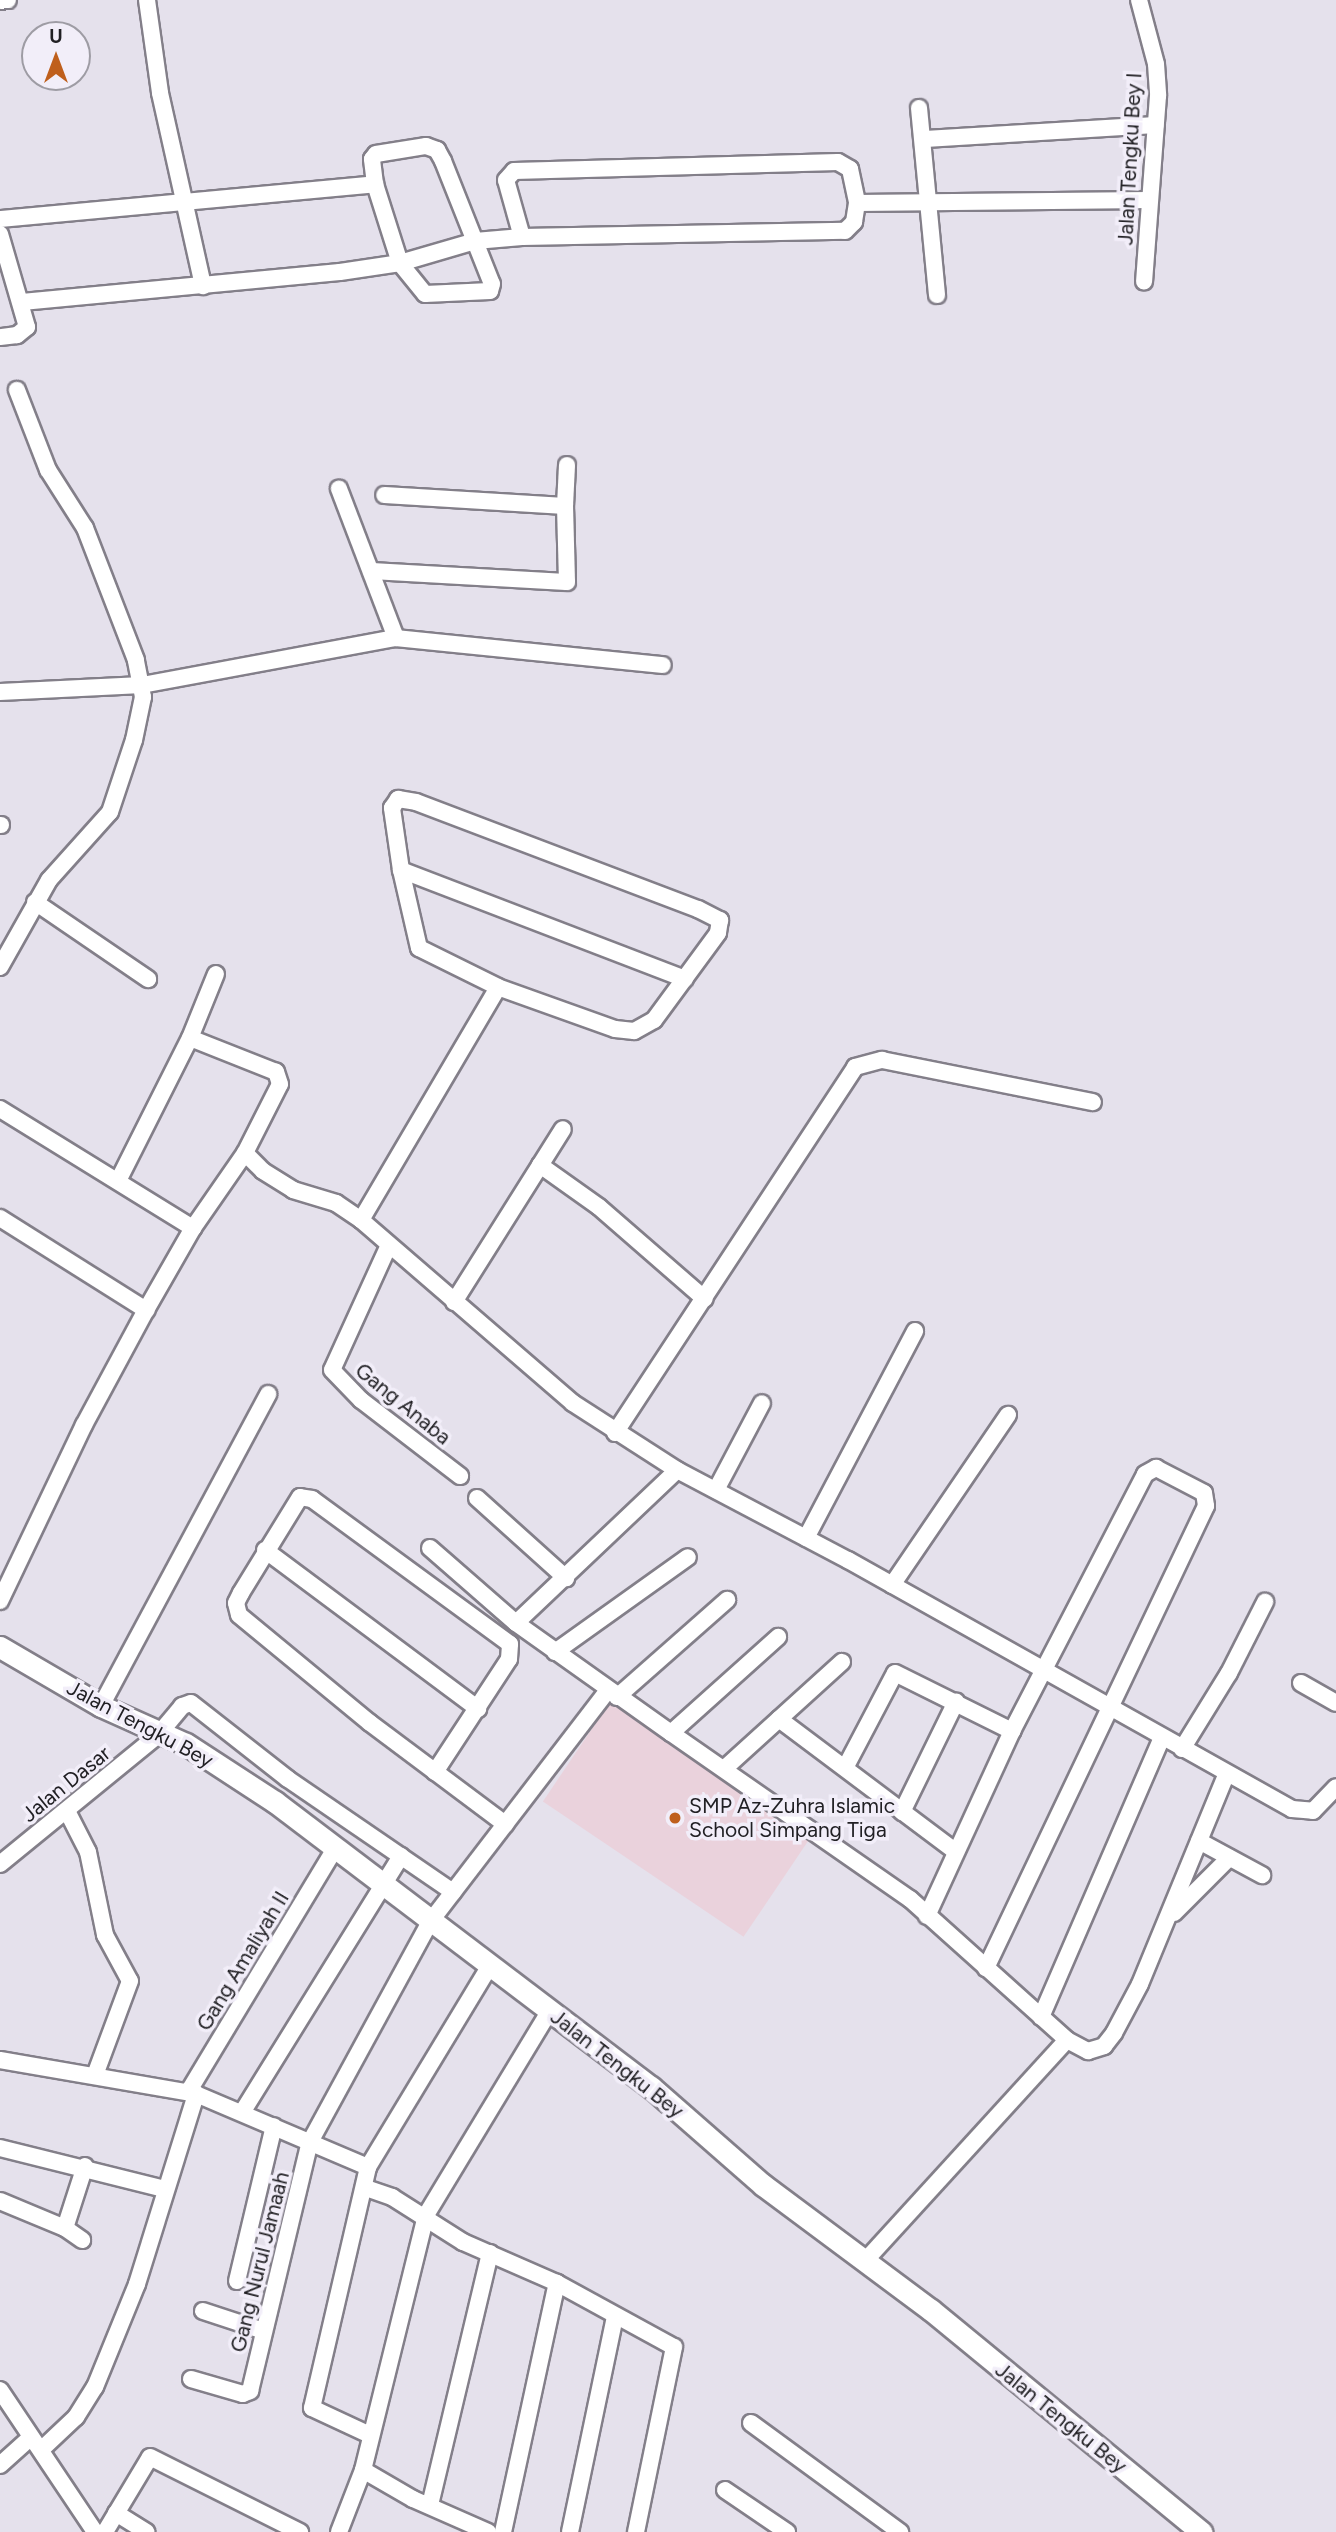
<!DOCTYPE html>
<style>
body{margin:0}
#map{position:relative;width:1336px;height:2532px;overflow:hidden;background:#e5e1ec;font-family:Figtree,sans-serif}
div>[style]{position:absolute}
.education>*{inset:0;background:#ead2dc;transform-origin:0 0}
.roads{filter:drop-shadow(2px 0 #837f89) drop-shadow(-2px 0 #837f89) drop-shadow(0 2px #837f89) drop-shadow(0 -2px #837f89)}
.minor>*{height:16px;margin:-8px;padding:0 8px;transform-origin:8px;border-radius:8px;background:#fff}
.major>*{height:21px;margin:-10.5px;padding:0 10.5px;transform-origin:10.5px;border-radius:10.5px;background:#fff}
.dots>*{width:19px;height:19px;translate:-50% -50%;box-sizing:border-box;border:4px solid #f2eef9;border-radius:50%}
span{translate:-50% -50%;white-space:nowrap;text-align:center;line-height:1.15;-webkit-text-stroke:7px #f2eef9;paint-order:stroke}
.street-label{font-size:21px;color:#212024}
.poi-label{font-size:21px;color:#212024}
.left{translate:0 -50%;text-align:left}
.north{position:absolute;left:21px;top:21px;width:70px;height:70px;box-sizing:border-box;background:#f2eef9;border:2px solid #9e9ca4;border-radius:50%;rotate:0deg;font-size:19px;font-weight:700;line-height:28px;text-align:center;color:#212024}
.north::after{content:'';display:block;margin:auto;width:24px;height:32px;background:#bf5f1c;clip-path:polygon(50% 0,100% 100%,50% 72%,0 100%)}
</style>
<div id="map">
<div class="education">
<i style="left:610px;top:1702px;width:242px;height:120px;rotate:34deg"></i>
</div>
<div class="roads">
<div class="minor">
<i style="left:147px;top:0;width:94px;rotate:82deg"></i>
<i style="left:160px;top:93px;width:198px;rotate:77.4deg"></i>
<i style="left:1139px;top:0;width:66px;rotate:75.1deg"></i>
<i style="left:1156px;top:64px;width:32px;rotate:86deg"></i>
<i style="left:1158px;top:96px;width:186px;rotate:94.3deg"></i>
<i style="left:0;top:1px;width:8px;rotate:-7deg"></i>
<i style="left:919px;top:108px;width:188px;rotate:84.5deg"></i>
<i style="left:925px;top:139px;width:231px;rotate:-3.5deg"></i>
<i style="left:426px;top:146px;width:12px;rotate:20deg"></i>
<i style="left:437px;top:150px;width:13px;rotate:61deg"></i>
<i style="left:443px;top:161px;width:132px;rotate:68.3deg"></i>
<i style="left:492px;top:284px;width:7px;rotate:106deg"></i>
<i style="left:490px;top:291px;width:65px;rotate:177.4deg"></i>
<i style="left:425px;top:294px;width:40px;rotate:-129deg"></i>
<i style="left:400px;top:263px;width:83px;rotate:-107.6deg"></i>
<i style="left:375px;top:184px;width:25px;rotate:-97deg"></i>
<i style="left:372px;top:159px;width:6px;rotate:-51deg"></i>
<i style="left:376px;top:154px;width:51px;rotate:-9.1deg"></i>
<i style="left:0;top:219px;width:377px;rotate:-5.3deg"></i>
<i style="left:0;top:234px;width:97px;rotate:73.8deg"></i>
<i style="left:27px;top:327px;width:13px;rotate:141deg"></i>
<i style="left:17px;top:335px;width:17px;rotate:173deg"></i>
<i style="left:522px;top:237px;width:59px;rotate:-105.7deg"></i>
<i style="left:506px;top:180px;width:12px;rotate:-48deg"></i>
<i style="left:514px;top:171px;width:324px;rotate:-1.6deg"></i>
<i style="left:838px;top:162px;width:14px;rotate:30deg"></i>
<i style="left:850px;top:169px;width:35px;rotate:78deg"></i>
<i style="left:857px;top:203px;width:292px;rotate:-0.6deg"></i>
<i style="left:22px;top:302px;width:319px;rotate:-5.4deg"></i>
<i style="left:340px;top:272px;width:61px;rotate:-8.5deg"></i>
<i style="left:400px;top:263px;width:78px;rotate:-16.3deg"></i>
<i style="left:475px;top:241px;width:47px;rotate:-4.9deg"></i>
<i style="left:522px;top:237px;width:323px;rotate:-1.1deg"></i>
<i style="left:845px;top:231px;width:13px;rotate:-45deg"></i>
<i style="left:854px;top:222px;width:19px;rotate:-81deg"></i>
<i style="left:565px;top:506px;width:41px;rotate:-87.2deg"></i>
<i style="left:371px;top:571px;width:196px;rotate:3.2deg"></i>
<i style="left:567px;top:582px;width:76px;rotate:-91.5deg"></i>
<i style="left:565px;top:506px;width:181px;rotate:-176.5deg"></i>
<i style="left:396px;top:638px;width:268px;rotate:5.8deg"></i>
<i style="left:0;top:692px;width:142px;rotate:-2.8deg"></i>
<i style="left:142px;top:685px;width:258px;rotate:-10.5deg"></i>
<i style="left:396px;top:638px;width:160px;rotate:-110.9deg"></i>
<i style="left:398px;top:799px;width:18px;rotate:9deg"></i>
<i style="left:416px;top:802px;width:302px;rotate:20.8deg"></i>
<i style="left:698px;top:909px;width:25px;rotate:27deg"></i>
<i style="left:720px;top:920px;width:13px;rotate:99deg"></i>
<i style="left:718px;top:933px;width:108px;rotate:126.3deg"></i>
<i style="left:654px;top:1020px;width:23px;rotate:151deg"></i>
<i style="left:634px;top:1031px;width:19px;rotate:-174deg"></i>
<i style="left:615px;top:1029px;width:124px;rotate:-160.3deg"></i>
<i style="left:498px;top:987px;width:88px;rotate:-153.7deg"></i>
<i style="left:419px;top:948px;width:80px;rotate:-103deg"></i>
<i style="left:401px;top:870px;width:63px;rotate:-98.3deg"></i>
<i style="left:392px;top:808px;width:11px;rotate:-56deg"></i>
<i style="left:0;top:825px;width:1px"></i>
<i style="left:401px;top:870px;width:304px;rotate:21deg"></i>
<i style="left:35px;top:902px;width:137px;rotate:34.3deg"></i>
<i style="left:0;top:967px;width:100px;rotate:-60.6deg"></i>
<i style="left:49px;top:880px;width:91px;rotate:-48.1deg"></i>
<i style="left:110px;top:812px;width:76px;rotate:-71.6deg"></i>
<i style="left:134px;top:740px;width:44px;rotate:-78.2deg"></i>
<i style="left:143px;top:697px;width:38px;rotate:-101deg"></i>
<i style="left:136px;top:660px;width:142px;rotate:-111.1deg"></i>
<i style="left:85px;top:528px;width:69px;rotate:-122.5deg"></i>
<i style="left:48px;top:470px;width:86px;rotate:-111.2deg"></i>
<i style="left:0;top:1109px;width:227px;rotate:31.7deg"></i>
<i style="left:245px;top:1153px;width:25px;rotate:45deg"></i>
<i style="left:263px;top:1171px;width:36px;rotate:32deg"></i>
<i style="left:293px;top:1190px;width:45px;rotate:16.8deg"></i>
<i style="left:336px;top:1203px;width:30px;rotate:34deg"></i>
<i style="left:361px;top:1220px;width:280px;rotate:40.8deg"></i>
<i style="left:573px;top:1403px;width:124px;rotate:32.8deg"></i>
<i style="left:677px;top:1470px;width:193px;rotate:27.8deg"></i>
<i style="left:848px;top:1560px;width:509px;rotate:29.28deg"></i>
<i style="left:1292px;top:1809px;width:21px;rotate:5deg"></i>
<i style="left:1313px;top:1811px;width:33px;rotate:-46deg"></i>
<i style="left:540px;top:1165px;width:72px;rotate:35.4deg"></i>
<i style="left:599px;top:1207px;width:140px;rotate:41deg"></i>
<i style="left:118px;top:1181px;width:160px;rotate:-63.3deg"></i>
<i style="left:190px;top:1038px;width:69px;rotate:-67.9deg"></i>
<i style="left:0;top:1218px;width:173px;rotate:32.2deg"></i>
<i style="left:361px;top:1220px;width:270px;rotate:-59.5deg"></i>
<i style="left:389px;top:1245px;width:137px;rotate:114.5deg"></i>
<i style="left:332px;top:1370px;width:42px;rotate:46deg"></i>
<i style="left:361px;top:1400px;width:125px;rotate:37.5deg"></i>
<i style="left:454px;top:1302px;width:204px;rotate:-57.8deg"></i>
<i style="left:615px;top:1433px;width:438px;rotate:-56.7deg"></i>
<i style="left:855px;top:1067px;width:28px;rotate:-15deg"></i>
<i style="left:882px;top:1060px;width:215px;rotate:11.3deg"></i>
<i style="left:716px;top:1490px;width:98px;rotate:-62.1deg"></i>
<i style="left:477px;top:1498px;width:120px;rotate:42deg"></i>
<i style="left:806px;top:1538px;width:234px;rotate:-62.2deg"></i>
<i style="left:430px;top:1548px;width:114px;rotate:41.1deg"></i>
<i style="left:516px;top:1623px;width:190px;rotate:35.4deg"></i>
<i style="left:671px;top:1733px;width:144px;rotate:-41.9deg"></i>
<i style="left:265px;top:1550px;width:266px;rotate:36.7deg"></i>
<i style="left:892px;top:1585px;width:206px;rotate:-55.7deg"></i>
<i style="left:0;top:1601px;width:195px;rotate:-64.5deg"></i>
<i style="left:84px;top:1425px;width:131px;rotate:-61.7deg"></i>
<i style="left:146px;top:1310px;width:95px;rotate:-60.2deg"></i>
<i style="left:193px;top:1228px;width:91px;rotate:-55.3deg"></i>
<i style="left:245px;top:1153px;width:77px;rotate:-63.1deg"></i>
<i style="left:280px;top:1084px;width:13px;rotate:-108deg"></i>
<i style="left:276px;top:1072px;width:92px;rotate:-158.4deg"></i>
<i style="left:516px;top:1623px;width:222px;rotate:-43.5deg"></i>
<i style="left:555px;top:1652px;width:163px;rotate:-35.5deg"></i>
<i style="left:1301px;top:1683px;width:40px;rotate:29.7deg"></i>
<i style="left:617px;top:1697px;width:147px;rotate:-41.4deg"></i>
<i style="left:101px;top:1706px;width:354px;rotate:-61.8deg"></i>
<i style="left:779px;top:1719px;width:221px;rotate:36.9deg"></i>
<i style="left:671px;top:1733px;width:291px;rotate:34.8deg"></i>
<i style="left:910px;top:1899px;width:211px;rotate:41.9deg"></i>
<i style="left:1067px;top:2040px;width:24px;rotate:28deg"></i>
<i style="left:1088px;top:2051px;width:17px;rotate:-17deg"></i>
<i style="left:1104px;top:2046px;width:16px;rotate:-52deg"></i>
<i style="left:1114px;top:2033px;width:55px;rotate:-62deg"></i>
<i style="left:1140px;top:1984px;width:226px;rotate:-67.6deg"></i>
<i style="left:1182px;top:1749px;width:89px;rotate:-58.3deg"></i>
<i style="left:1229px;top:1673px;width:80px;rotate:-63.1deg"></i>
<i style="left:725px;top:1768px;width:158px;rotate:-42.2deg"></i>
<i style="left:845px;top:1768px;width:107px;rotate:-62.2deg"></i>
<i style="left:895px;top:1673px;width:131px;rotate:26.4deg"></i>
<i style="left:435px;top:1772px;width:135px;rotate:-56.8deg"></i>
<i style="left:509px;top:1659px;width:15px;rotate:-86deg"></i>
<i style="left:510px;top:1644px;width:245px;rotate:-143.8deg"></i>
<i style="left:312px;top:1499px;width:12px;rotate:-171deg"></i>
<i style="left:300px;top:1497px;width:113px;rotate:121.6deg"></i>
<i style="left:241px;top:1593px;width:11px;rotate:117deg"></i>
<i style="left:236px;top:1603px;width:12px;rotate:76deg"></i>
<i style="left:239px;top:1615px;width:170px;rotate:39.5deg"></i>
<i style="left:370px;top:1723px;width:169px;rotate:36.8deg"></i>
<i style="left:67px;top:1811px;width:46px;rotate:62.9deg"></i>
<i style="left:88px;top:1852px;width:85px;rotate:78.4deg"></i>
<i style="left:105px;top:1935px;width:52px;rotate:61.5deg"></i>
<i style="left:130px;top:1981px;width:100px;rotate:110.4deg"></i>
<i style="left:902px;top:1812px;width:123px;rotate:-63.9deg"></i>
<i style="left:1199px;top:1841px;width:72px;rotate:28.4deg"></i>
<i style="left:0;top:1864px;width:204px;rotate:-39.2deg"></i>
<i style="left:158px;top:1735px;width:38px;rotate:-50deg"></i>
<i style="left:182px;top:1706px;width:9px;rotate:-18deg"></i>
<i style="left:191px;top:1703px;width:123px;rotate:38.1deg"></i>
<i style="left:288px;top:1779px;width:200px;rotate:34.4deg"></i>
<i style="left:1174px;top:1913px;width:78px;rotate:-45deg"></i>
<i style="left:927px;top:1916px;width:204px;rotate:-65.3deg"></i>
<i style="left:1012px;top:1731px;width:289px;rotate:-62.6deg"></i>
<i style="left:1145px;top:1474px;width:13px;rotate:-29deg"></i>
<i style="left:1156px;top:1468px;width:54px;rotate:27.5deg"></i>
<i style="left:1204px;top:1493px;width:13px;rotate:81deg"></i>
<i style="left:1206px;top:1506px;width:512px;rotate:115.46deg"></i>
<i style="left:1041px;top:2017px;width:305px;rotate:-66.6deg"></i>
<i style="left:0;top:2060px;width:199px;rotate:9.8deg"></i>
<i style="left:196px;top:2094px;width:187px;rotate:23deg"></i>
<i style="left:243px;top:2111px;width:300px;rotate:-58.2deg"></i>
<i style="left:0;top:2148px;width:169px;rotate:14deg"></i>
<i style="left:366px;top:2188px;width:28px;rotate:19deg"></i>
<i style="left:392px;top:2197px;width:84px;rotate:32.4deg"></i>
<i style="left:463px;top:2242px;width:103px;rotate:23.6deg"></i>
<i style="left:557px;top:2283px;width:133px;rotate:28.7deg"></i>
<i style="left:674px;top:2347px;width:189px;rotate:101.6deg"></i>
<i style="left:0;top:2201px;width:70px;rotate:22.6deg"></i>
<i style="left:65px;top:2228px;width:21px;rotate:35deg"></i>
<i style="left:65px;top:2228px;width:65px;rotate:-72.1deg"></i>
<i style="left:865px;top:2261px;width:299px;rotate:-47.6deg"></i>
<i style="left:237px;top:2281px;width:159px;rotate:-76.6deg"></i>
<i style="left:203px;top:2311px;width:64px;rotate:18.2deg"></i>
<i style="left:191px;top:2379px;width:54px;rotate:16.1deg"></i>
<i style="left:243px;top:2394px;width:8px;rotate:-23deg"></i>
<i style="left:250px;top:2391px;width:256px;rotate:-76.5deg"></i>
<i style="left:310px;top:2142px;width:251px;rotate:-61.4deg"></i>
<i style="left:430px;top:1922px;width:291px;rotate:-52.5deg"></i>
<i style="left:0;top:2390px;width:171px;rotate:56.2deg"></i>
<i style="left:751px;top:2423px;width:185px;rotate:36.2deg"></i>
<i style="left:370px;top:2435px;width:64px;rotate:-155deg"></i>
<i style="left:312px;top:2408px;width:247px;rotate:-76.9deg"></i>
<i style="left:368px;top:2167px;width:234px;rotate:-58.8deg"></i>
<i style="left:42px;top:2449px;width:47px;rotate:-43.3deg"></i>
<i style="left:76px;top:2417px;width:36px;rotate:-58deg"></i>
<i style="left:95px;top:2387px;width:111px;rotate:-67.8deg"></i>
<i style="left:137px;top:2284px;width:199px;rotate:-72.7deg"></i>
<i style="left:196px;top:2094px;width:8px;rotate:-140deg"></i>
<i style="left:190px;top:2089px;width:280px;rotate:-58.9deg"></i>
<i style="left:0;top:2465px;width:40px;rotate:-42deg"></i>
<i style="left:363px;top:2470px;width:58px;rotate:30.1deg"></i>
<i style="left:413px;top:2499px;width:82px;rotate:23.7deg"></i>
<i style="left:725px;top:2490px;width:75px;rotate:34.1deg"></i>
<i style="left:430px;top:2505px;width:259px;rotate:-76.6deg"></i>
<i style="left:116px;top:2513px;width:36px;rotate:32deg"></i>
<i style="left:105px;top:2532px;width:87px;rotate:-59deg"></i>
<i style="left:150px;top:2457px;width:168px;rotate:26.6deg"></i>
<i style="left:339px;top:2532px;width:66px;rotate:-68.8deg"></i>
<i style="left:363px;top:2470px;width:263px;rotate:-76.1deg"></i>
<i style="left:426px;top:2215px;width:237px;rotate:-58.8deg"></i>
<i style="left:503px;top:2532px;width:255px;rotate:-77.8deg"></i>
<i style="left:570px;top:2532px;width:220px;rotate:-78.2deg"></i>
</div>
<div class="major">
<i style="left:0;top:1647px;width:117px;rotate:30.3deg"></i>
<i style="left:101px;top:1706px;width:93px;rotate:24.1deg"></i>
<i style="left:186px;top:1744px;width:106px;rotate:33.1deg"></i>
<i style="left:275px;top:1802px;width:472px;rotate:37.2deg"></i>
<i style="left:651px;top:2087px;width:149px;rotate:41.2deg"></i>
<i style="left:763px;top:2185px;width:209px;rotate:36.7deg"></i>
<i style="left:931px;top:2310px;width:350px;rotate:39.4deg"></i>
</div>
</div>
<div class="dots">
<i style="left:675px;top:1818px;background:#bf5f1c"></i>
</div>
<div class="street-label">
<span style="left:1130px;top:159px;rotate:-87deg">Jalan Tengku Bey I</span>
<span style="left:403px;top:1404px;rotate:39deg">Gang Anaba</span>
<span style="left:140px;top:1724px;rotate:28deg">Jalan Tengku Bey</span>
<span style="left:66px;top:1784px;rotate:-39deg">Jalan Dasar</span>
<span style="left:243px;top:1961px;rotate:-59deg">Gang Amaliyah II</span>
<span style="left:617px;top:2064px;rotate:38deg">Jalan Tengku Bey</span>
<span style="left:260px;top:2262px;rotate:-76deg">Gang Nurul Jamaah</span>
<span style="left:1061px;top:2418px;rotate:39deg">Jalan Tengku Bey</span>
</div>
<div class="poi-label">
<span class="left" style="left:689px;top:1818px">SMP Az-Zuhra Islamic<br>School Simpang Tiga</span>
</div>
<div class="north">U</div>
</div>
